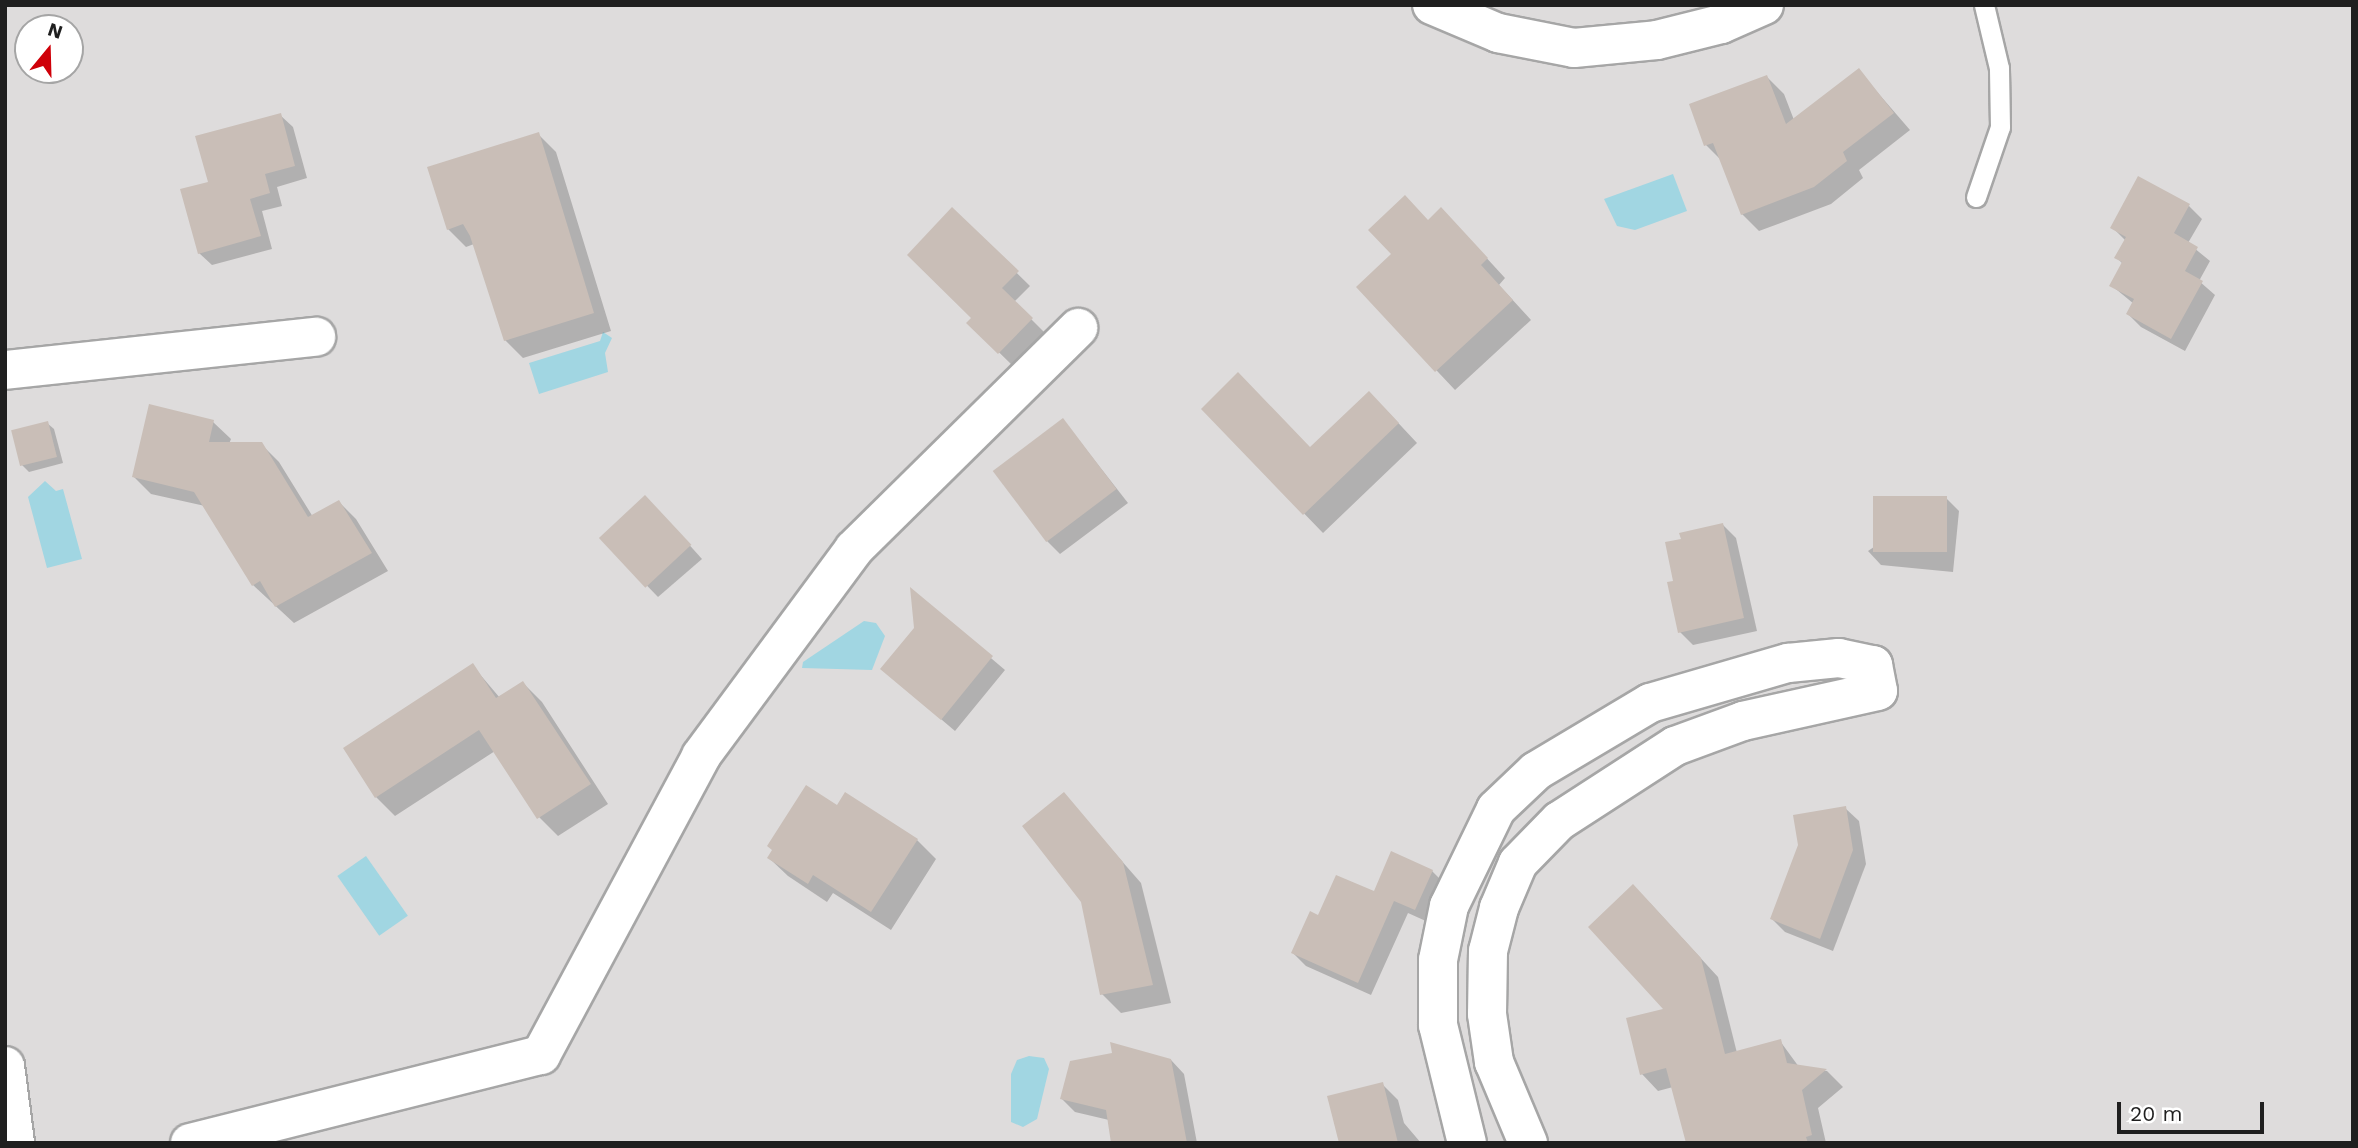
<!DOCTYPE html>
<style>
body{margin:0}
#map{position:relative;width:2358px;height:1148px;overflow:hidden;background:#f1ece5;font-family:"Work Sans",sans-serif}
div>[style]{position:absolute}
.residential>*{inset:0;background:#dedcdc}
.water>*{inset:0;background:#a1d6e2;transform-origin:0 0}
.shadow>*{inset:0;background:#0003}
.building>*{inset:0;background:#c9beb7;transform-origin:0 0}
.roads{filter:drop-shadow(2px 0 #a6a6a6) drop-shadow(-2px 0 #a6a6a6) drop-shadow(0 2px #a6a6a6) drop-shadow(0 -2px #a6a6a6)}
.lane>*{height:19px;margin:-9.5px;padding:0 9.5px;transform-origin:9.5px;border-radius:9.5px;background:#fff}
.street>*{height:38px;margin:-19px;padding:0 19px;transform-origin:19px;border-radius:19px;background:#fff}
span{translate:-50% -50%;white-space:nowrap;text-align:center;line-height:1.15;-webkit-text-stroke:6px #fff;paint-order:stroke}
.frame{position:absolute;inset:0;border:7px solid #1f1f1f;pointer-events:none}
.north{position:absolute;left:14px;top:14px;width:70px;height:70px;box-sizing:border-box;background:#fff;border:2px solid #a5a5a5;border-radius:50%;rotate:19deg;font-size:19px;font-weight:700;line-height:28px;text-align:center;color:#1f1f1f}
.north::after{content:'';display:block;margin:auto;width:24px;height:32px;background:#cf0009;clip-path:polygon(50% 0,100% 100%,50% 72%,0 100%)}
.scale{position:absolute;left:2117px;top:1102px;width:147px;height:32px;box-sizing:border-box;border:4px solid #1f1f1f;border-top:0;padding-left:9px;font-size:21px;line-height:24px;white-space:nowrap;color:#1f1f1f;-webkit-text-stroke:5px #fff;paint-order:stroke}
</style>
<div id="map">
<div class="residential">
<i style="clip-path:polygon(evenodd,5px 5px,2353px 5px,2353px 1143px,5px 1143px,5px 5px,28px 28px,70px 28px,70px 70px,28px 70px,28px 28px)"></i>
</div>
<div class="water">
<i style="clip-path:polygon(1673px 174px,1687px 211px,1635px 230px,1617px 226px,1604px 199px)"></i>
<i style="clip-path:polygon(603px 332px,612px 338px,605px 353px,608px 372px,539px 394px,529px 363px,600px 341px)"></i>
<i style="clip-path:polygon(45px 481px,56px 491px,63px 489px,82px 559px,47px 568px,28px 497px)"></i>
<i style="clip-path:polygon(864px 621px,876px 623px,885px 636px,872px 670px,802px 668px,803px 662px)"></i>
<i style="left:366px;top:856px;width:73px;height:35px;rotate:55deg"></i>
<i style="clip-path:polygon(1029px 1056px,1044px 1058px,1049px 1069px,1037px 1119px,1023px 1127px,1011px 1122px,1011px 1074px,1017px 1060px)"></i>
</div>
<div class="shadow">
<i style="clip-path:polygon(1859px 71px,1910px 130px,1859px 170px,1863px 178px,1831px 204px,1759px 231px,1742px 214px,1722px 161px,1706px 145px,1691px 105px,1767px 77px,1784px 94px,1794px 120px)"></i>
<i style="clip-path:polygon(280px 115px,293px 127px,307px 178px,277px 187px,282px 206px,262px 211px,272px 249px,212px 265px,199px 253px,210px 184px)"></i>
<i style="clip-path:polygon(538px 134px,556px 152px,611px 331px,523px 358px,505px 340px,474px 244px,466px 247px,448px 229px)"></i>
<i style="clip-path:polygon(2189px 206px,2202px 219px,2188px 243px,2210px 261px,2199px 281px,2215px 295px,2185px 351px,2141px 327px,2128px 314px,2134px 304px,2111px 285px,2123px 264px,2116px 257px,2126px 241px,2112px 227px)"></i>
<i style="clip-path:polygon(952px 209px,1030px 286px,1014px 302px,1044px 332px,1013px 366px,969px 323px,974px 318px)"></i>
<i style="clip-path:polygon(1429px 221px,1460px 229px,1505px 278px,1499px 285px,1531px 320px,1455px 390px,1358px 287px)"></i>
<i style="clip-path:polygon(1203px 409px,1311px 449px,1388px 412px,1417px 443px,1323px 533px)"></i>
<i style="clip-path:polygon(1063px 420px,1128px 503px,1060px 554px,1047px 541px)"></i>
<i style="clip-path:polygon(213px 422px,231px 439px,229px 444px,261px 444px,279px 462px,313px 517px,339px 502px,356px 519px,388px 571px,294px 623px,253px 585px,205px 506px,151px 494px,134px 477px)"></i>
<i style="clip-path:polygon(47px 423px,54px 429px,63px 463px,29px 472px,22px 465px)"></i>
<i style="clip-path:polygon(1946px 498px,1959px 511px,1953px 572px,1881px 565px,1868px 551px)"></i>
<i style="clip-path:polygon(658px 510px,702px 559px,658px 597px,601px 538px)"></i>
<i style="clip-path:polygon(1723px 525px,1736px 538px,1757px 631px,1693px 645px,1680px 632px,1675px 582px,1683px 541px)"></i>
<i style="clip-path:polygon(912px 591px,1005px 670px,955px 731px,882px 669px,916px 628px)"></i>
<i style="clip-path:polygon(472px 665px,500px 698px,523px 683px,542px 702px,608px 804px,558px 836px,539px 817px,495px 751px,395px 816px,376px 797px,345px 749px)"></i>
<i style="clip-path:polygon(1064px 795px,1141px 883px,1171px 1003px,1121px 1013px,1102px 994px)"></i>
<i style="clip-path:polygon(838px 808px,917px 840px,936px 859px,891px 930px,833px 893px,827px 902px,788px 876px,769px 858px)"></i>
<i style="clip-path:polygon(1845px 808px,1859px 821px,1866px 864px,1833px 951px,1785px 932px,1772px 919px)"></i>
<i style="clip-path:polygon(1432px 871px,1445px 884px,1428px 922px,1408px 913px,1371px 995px,1306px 966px,1293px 953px,1375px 894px)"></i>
<i style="clip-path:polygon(1650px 903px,1718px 977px,1737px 1053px,1780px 1041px,1799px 1067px,1827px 1071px,1843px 1087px,1818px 1108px,1826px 1143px,1687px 1143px,1673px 1087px,1658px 1091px,1642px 1074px,1667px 1010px)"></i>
<i style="clip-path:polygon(1171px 1060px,1184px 1074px,1197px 1143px,1113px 1143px,1109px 1120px,1075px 1112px,1062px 1099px)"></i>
<i style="clip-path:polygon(1382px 1084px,1398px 1100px,1404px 1123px,1421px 1143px,1341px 1143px)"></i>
</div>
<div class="building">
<i style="clip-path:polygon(1859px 68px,1894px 113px,1843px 152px,1847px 161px,1814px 187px,1741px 215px,1713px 143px,1704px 146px,1689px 104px,1767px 75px,1786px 124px)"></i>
<i style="clip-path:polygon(281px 113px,295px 166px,265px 174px,270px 193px,250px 199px,261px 236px,198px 254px,180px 189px,208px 182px,195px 136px)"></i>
<i style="clip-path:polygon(539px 132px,594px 313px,504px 341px,470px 236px,463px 224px,447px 230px,427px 167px)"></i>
<i style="clip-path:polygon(2138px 176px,2190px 204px,2174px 233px,2198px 247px,2185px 271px,2203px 281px,2171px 339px,2126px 314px,2134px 299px,2109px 286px,2122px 262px,2114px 258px,2126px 237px,2110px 228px)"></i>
<i style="clip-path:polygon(1405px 195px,1428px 220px,1441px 207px,1488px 258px,1481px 265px,1513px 300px,1435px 372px,1356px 287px,1391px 254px,1368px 230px)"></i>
<i style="clip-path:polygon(952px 207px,1019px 271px,1002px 288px,1033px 318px,998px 354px,966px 323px,971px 318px,907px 255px)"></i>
<i style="clip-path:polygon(1238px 372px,1310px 447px,1369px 391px,1399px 423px,1303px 515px,1201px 409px)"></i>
<i style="clip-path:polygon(149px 404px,214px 420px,209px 442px,262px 442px,308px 517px,339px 500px,372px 553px,275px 607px,260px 581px,252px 586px,194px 492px,132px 477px)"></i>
<i style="left:1063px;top:418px;width:89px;height:88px;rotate:53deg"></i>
<i style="left:48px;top:421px;width:37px;height:38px;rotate:76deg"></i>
<i style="left:645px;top:495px;width:68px;height:63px;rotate:47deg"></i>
<i style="left:1873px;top:496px;width:74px;height:56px"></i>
<i style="clip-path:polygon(1723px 523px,1744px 618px,1678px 633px,1667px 582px,1673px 581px,1665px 542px,1681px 539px,1679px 533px)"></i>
<i style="clip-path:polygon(910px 587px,993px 656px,941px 720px,880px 669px,914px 628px)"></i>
<i style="clip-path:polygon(473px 663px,496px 698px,523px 681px,591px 784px,537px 819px,479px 730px,375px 798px,343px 748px)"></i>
<i style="clip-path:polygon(806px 785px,837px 805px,845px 792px,918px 839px,871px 912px,813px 875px,808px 884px,767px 858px,772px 850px,767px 846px)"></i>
<i style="clip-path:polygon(1064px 792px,1123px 862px,1153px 985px,1100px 995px,1081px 902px,1022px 826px)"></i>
<i style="clip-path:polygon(1846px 806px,1853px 850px,1820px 939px,1770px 919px,1798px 845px,1793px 815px)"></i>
<i style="clip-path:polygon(1391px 851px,1433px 870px,1415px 910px,1394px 901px,1358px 983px,1291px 953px,1310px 911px,1318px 915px,1336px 875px,1374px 891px)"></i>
<i style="clip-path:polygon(1633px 884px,1701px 958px,1725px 1054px,1781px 1039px,1787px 1063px,1827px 1069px,1802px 1090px,1812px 1135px,1806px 1137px,1808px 1143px,1686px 1143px,1666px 1068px,1640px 1075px,1626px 1018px,1663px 1009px,1588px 927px)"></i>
<i style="clip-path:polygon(1110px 1042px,1171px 1059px,1187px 1143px,1111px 1143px,1106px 1110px,1060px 1099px,1070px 1061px,1112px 1053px)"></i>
<i style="clip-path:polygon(1383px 1082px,1398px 1143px,1339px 1143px,1327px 1096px)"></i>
</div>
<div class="roads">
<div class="lane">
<i style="left:1976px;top:197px;width:74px;rotate:-71.1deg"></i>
<i style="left:2000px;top:127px;width:59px;rotate:-91deg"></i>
<i style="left:1999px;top:68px;width:65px;rotate:-103.4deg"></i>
</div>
<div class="street">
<i style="left:1432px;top:5px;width:72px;rotate:23deg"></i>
<i style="left:1498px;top:33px;width:77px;rotate:11.2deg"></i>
<i style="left:1574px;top:48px;width:83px;rotate:-5.5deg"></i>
<i style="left:1657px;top:40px;width:66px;rotate:-14deg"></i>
<i style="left:1721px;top:24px;width:47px;rotate:-23.8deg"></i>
<i style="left:5px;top:370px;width:313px;rotate:-6.1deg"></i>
<i style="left:5px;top:1066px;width:78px;rotate:82.6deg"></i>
<i style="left:190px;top:1143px;width:362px;rotate:-14.1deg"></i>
<i style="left:541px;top:1055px;width:339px;rotate:-61.8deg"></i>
<i style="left:701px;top:756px;width:257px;rotate:-53.5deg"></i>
<i style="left:854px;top:549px;width:315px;rotate:-44.6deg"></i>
<i style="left:1467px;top:1143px;width:122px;rotate:-103.8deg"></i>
<i style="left:1438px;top:1025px;width:65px;rotate:-90deg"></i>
<i style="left:1438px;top:960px;width:55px;rotate:-78.5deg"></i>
<i style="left:1449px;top:906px;width:108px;rotate:-64.1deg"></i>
<i style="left:1496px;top:809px;width:55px;rotate:-43.5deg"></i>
<i style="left:1536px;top:771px;width:133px;rotate:-30.8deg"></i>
<i style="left:1650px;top:703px;width:144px;rotate:-16.2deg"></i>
<i style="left:1788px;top:663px;width:51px;rotate:-5.6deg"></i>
<i style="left:1839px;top:658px;width:35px;rotate:12deg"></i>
<i style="left:1873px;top:665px;width:26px;rotate:79deg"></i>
<i style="left:1878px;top:691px;width:138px;rotate:167.5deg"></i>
<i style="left:1743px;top:721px;width:72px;rotate:159.8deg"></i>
<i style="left:1675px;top:746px;width:138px;rotate:147.1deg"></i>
<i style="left:1559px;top:821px;width:59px;rotate:134.3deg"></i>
<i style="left:1518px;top:863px;width:49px;rotate:112.9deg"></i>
<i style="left:1499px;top:908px;width:44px;rotate:104.3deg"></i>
<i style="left:1488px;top:951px;width:63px;rotate:90.9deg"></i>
<i style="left:1487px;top:1014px;width:49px;rotate:81.7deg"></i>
<i style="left:1494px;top:1062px;width:88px;rotate:67.2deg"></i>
</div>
</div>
<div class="frame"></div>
<div class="north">N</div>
<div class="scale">20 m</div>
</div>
